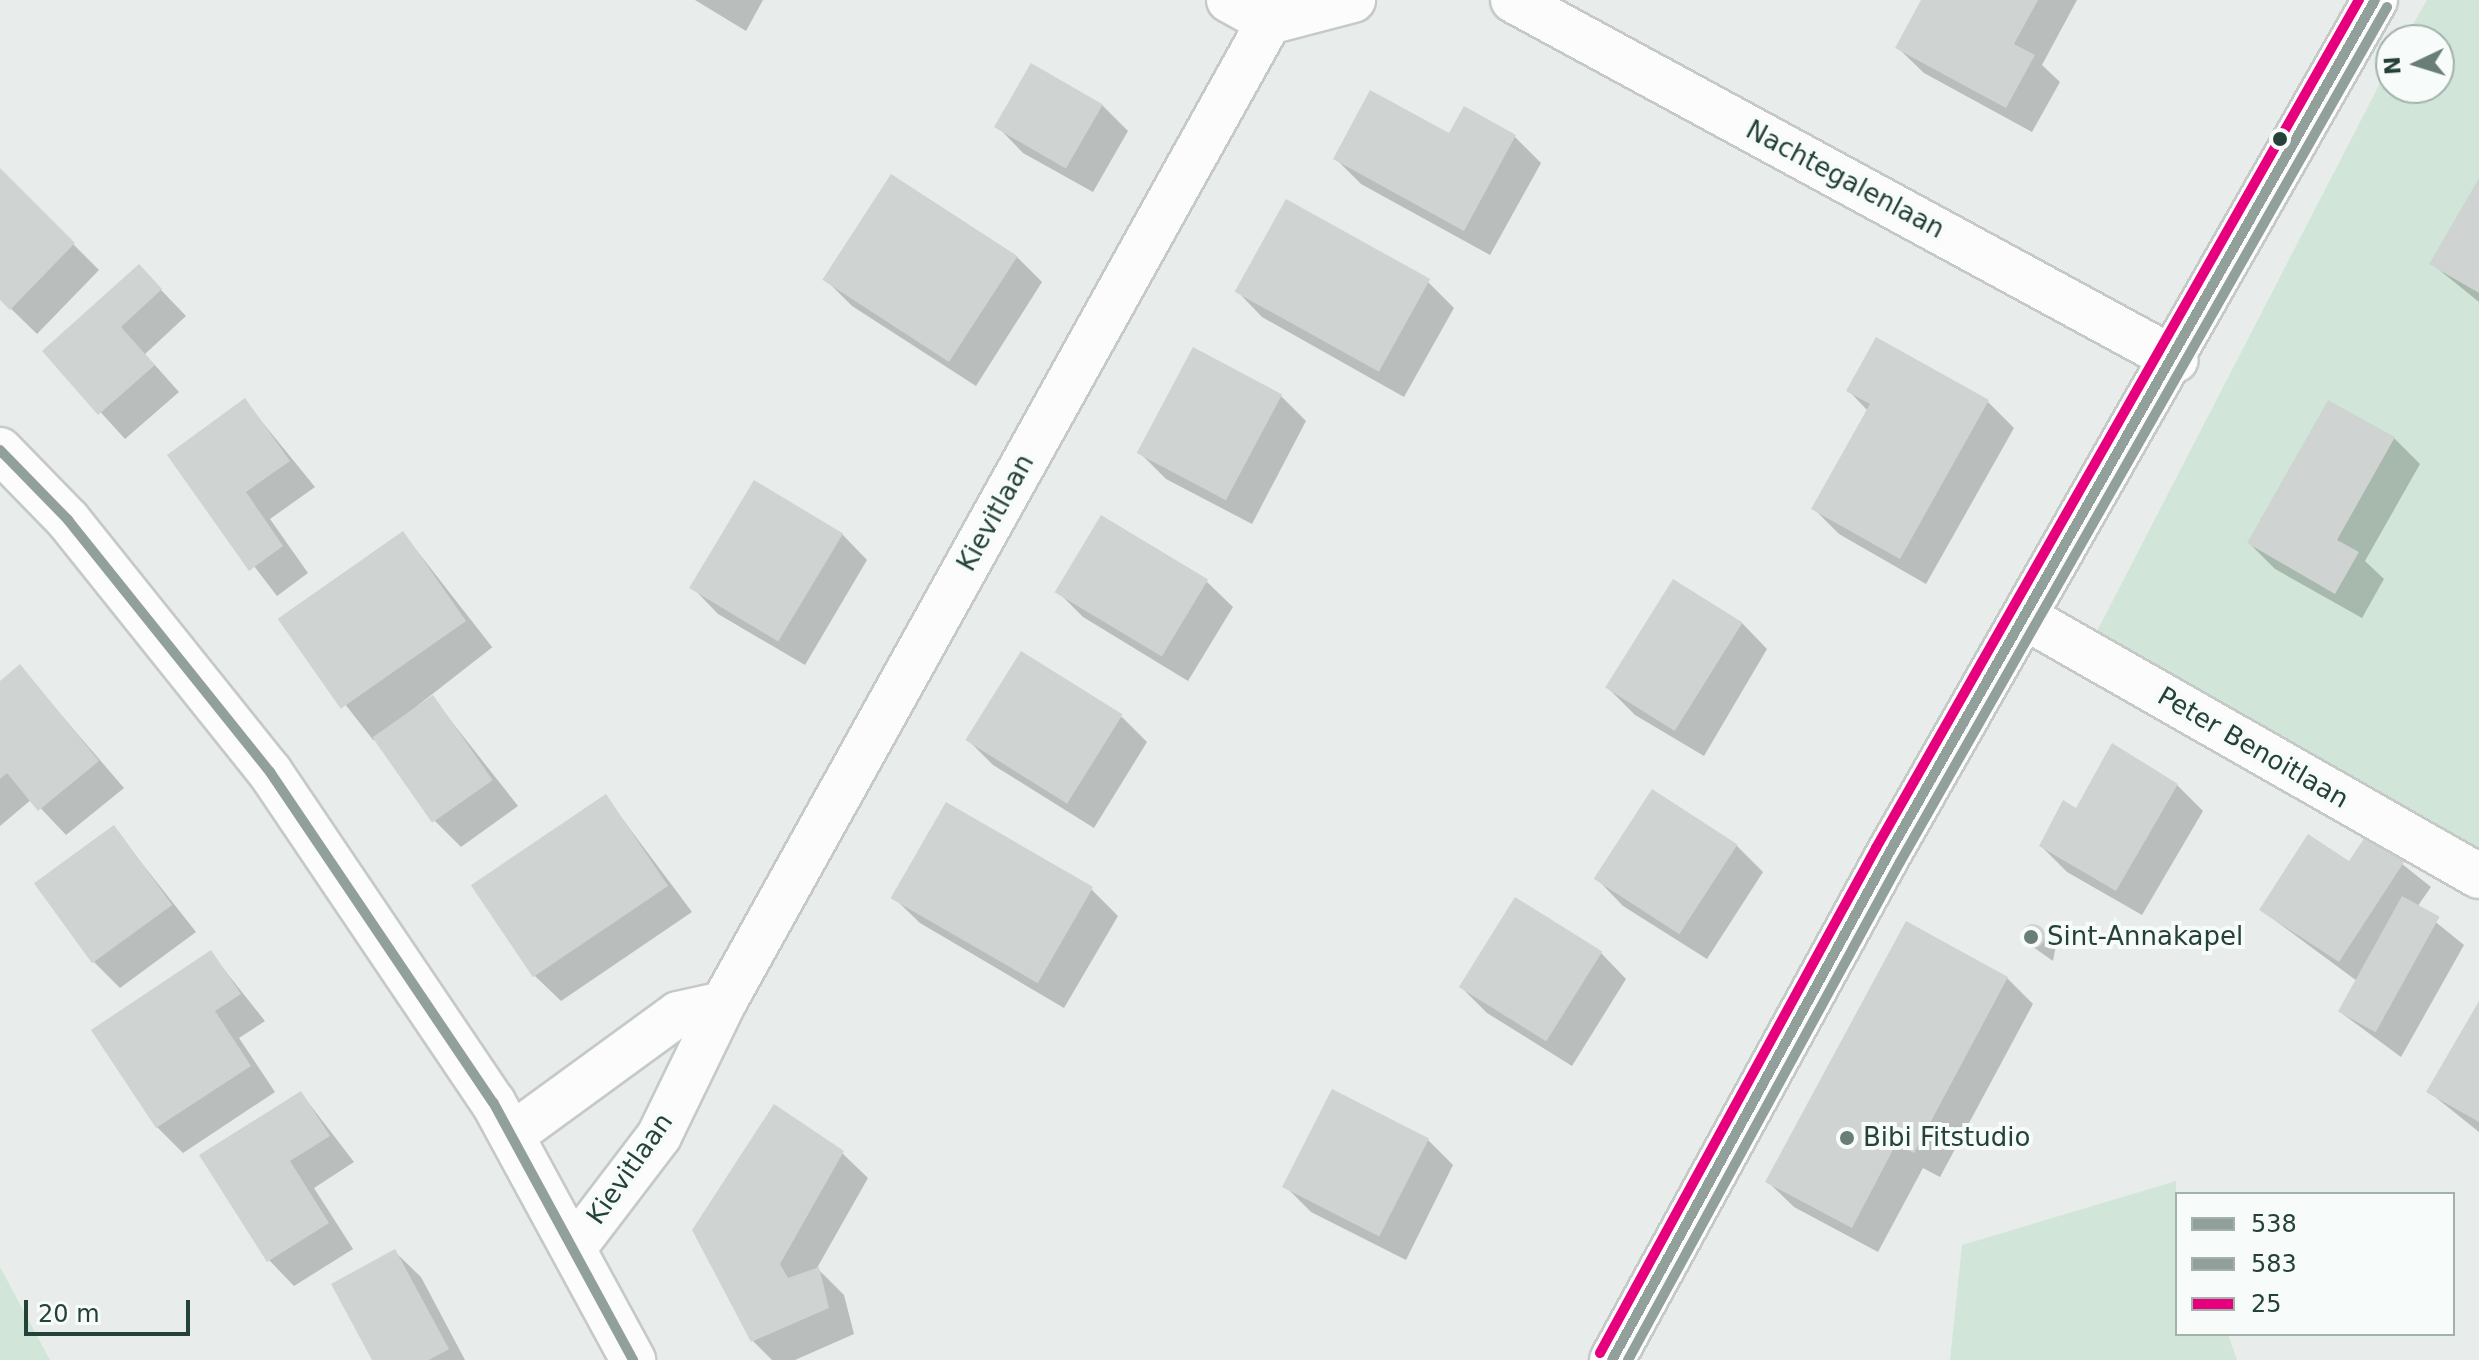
<!DOCTYPE html>
<style>
body{margin:0}
#map{position:relative;width:2479px;height:1360px;overflow:hidden;background:#e8edeb;font-family:"DejaVu Sans",sans-serif}
div>[style]{position:absolute}
.green>*{inset:0;background:#d1e6d8}
.shadow>*{inset:0;background:#0003;transform-origin:0 0}
.building>*{inset:0;background:#cfd4d2;transform-origin:0 0}
.round{border-radius:50%}
.roads{filter:drop-shadow(2px 0 #c5cac8) drop-shadow(-2px 0 #c5cac8) drop-shadow(0 2px #c5cac8) drop-shadow(0 -2px #c5cac8)}
.minor>*{height:44px;margin:-22px;padding:0 22px;transform-origin:22px;border-radius:22px;background:#fcfcfc}
.tertiary>*{height:44px;margin:-22px;padding:0 22px;transform-origin:22px;border-radius:22px;background:#fcfcfc}
.bus-1>*{height:10px;margin:-5px;padding:0 5px;transform-origin:5px;border-radius:5px;background:#92a09c}
.bus-2>*{height:10px;margin:-5px;padding:0 5px;transform-origin:5px;border-radius:5px;background:#92a09c}
.bus-3>*{height:10px;margin:-5px;padding:0 5px;transform-origin:5px;border-radius:5px;background:#e6007e}
.dots>*{width:22px;height:22px;translate:-50% -50%;box-sizing:border-box;border:4px solid #f7fbf9;border-radius:50%}
span{translate:-50% -50%;white-space:nowrap;text-align:center;line-height:1.15;-webkit-text-stroke:8px #f7fbf9;paint-order:stroke}
.street-label{font-size:26px;color:#24423a}
.poi-label{font-size:26px;color:#24423a}
.left{translate:0 -50%;text-align:left}
.legend{position:absolute;left:2175px;top:1192px;width:280px;height:144px;box-sizing:border-box;background:#f7fbf9;border:2px solid #a3b1ad;margin:0;padding:10px 14px;list-style:none;font-size:24px;color:#24423a}
.legend li{display:flex;align-items:center;gap:16px;height:40px}
.legend b{width:40px;border:2px solid #a3b1ad}
.north{position:absolute;left:2375px;top:24px;width:80px;height:80px;box-sizing:border-box;background:#f7fbf9;border:2px solid #a3b1ad;border-radius:50%;rotate:266deg;font-size:22px;font-weight:700;line-height:32px;text-align:center;color:#24423a}
.north::after{content:'';display:block;margin:auto;width:28px;height:36px;background:#697e78;clip-path:polygon(50% 0,100% 100%,50% 72%,0 100%)}
.scale{position:absolute;left:24px;top:1300px;width:166px;height:36px;box-sizing:border-box;border:4px solid #24423a;border-top:0;padding-left:10px;font-size:24px;line-height:28px;white-space:nowrap;color:#24423a;-webkit-text-stroke:6px #f7fbf9;paint-order:stroke}
</style>
<div id="map">
<div class="green">
<i style="clip-path:polygon(2427px 0,2479px 0,2479px 851px,2095px 635px,2391px 62px,2391px 88px,2439px 88px,2439px 40px,2404px 40px)"></i>
<i style="clip-path:polygon(2176px 1181px,2177px 1334px,2228px 1334px,2237px 1360px,1950px 1360px,1962px 1245px)"></i>
<i style="clip-path:polygon(0 1267px,50px 1360px,0 1360px)"></i>
</div>
<div class="shadow">
<i style="clip-path:polygon(695px 0,763px 0,746px 31px)"></i>
<i style="clip-path:polygon(1924px 0,2077px 0,2042px 65px,2060px 82px,2032px 132px,1924px 73px,1898px 48px)"></i>
<i style="clip-path:polygon(1102px 105px,1128px 131px,1093px 192px,1023px 153px,998px 127px)"></i>
<i style="clip-path:polygon(1464px 109px,1515px 137px,1541px 163px,1490px 255px,1361px 184px,1335px 158px,1450px 136px)"></i>
<i style="clip-path:polygon(0 171px,99px 270px,37px 334px,0 298px)"></i>
<i style="clip-path:polygon(2479px 182px,2479px 302px,2432px 264px)"></i>
<i style="clip-path:polygon(1017px 257px,1042px 282px,976px 386px,852px 306px,826px 280px)"></i>
<i style="clip-path:polygon(139px 267px,186px 316px,145px 354px,179px 392px,125px 439px,45px 351px)"></i>
<i style="clip-path:polygon(1428px 282px,1454px 308px,1404px 397px,1262px 317px,1237px 291px)"></i>
<i style="clip-path:polygon(1877px 340px,1988px 402px,2014px 428px,1926px 584px,1839px 534px,1813px 508px,1868px 411px,1848px 390px)"></i>
<i style="clip-path:polygon(1281px 396px,1306px 421px,1252px 524px,1166px 479px,1140px 453px)"></i>
<i style="clip-path:polygon(245px 401px,315px 487px,270px 519px,308px 573px,277px 596px,169px 455px)"></i>
<i style="clip-path:polygon(2394px 438px,2420px 464px,2365px 561px,2384px 579px,2362px 618px,2275px 569px,2249px 543px)"></i>
<i style="left:403px;top:533px;width:145px;height:151px;rotate:52deg"></i>
<i style="clip-path:polygon(842px 534px,867px 560px,805px 665px,718px 614px,693px 588px)"></i>
<i style="clip-path:polygon(1207px 582px,1233px 607px,1188px 681px,1083px 617px,1058px 592px)"></i>
<i style="clip-path:polygon(1742px 623px,1767px 649px,1704px 756px,1635px 715px,1609px 689px)"></i>
<i style="clip-path:polygon(20px 667px,124px 788px,66px 835px,32px 799px,0 826px,0 683px)"></i>
<i style="clip-path:polygon(433px 698px,518px 806px,461px 847px,435px 821px)"></i>
<i style="clip-path:polygon(1122px 717px,1147px 742px,1094px 828px,993px 765px,968px 740px)"></i>
<i style="clip-path:polygon(2177px 785px,2203px 811px,2142px 915px,2067px 872px,2041px 846px,2076px 810px)"></i>
<i style="clip-path:polygon(1653px 792px,1737px 846px,1763px 872px,1707px 959px,1623px 906px,1598px 880px)"></i>
<i style="clip-path:polygon(606px 797px,692px 912px,561px 1001px,535px 976px)"></i>
<i style="clip-path:polygon(947px 805px,1092px 890px,1118px 916px,1064px 1008px,920px 923px,894px 898px)"></i>
<i style="clip-path:polygon(114px 828px,196px 932px,120px 988px,94px 962px)"></i>
<i style="clip-path:polygon(2367px 836px,2431px 887px,2417px 907px,2464px 945px,2401px 1057px,2340px 1012px,2357px 981px,2261px 910px,2350px 864px)"></i>
<i style="clip-path:polygon(2032px 924px,2056px 945px,2053px 961px,2020px 938px)"></i>
<i style="clip-path:polygon(211px 953px,265px 1021px,239px 1038px,275px 1092px,183px 1153px,157px 1127px)"></i>
<i style="clip-path:polygon(1601px 953px,1626px 979px,1572px 1066px,1487px 1013px,1461px 987px)"></i>
<i style="clip-path:polygon(2007px 978px,2033px 1004px,1940px 1177px,1923px 1168px,1878px 1252px,1794px 1207px,1768px 1182px)"></i>
<i style="clip-path:polygon(2479px 1005px,2479px 1132px,2429px 1092px)"></i>
<i style="clip-path:polygon(301px 1093px,354px 1162px,314px 1188px,353px 1249px,294px 1286px,269px 1260px)"></i>
<i style="clip-path:polygon(1428px 1140px,1453px 1165px,1406px 1260px,1311px 1212px,1285px 1186px)"></i>
<i style="clip-path:polygon(842px 1153px,868px 1178px,817px 1268px,844px 1295px,854px 1334px,795px 1360px,772px 1360px,753px 1341px,695px 1230px)"></i>
<i style="clip-path:polygon(395px 1252px,421px 1277px,465px 1360px,374px 1360px)"></i>
</div>
<div class="building">
<i style="clip-path:polygon(1921px 0,2038px 0,2014px 44px,2035px 55px,2006px 108px,1895px 48px)"></i>
<i style="left:1031px;top:63px;width:83px;height:74px;rotate:30deg"></i>
<i style="clip-path:polygon(1370px 90px,1449px 133px,1464px 106px,1516px 135px,1464px 231px,1333px 159px)"></i>
<i style="clip-path:polygon(0 168px,75px 243px,10px 310px,0 300px)"></i>
<i style="left:891px;top:174px;width:151px;height:126px;rotate:33deg"></i>
<i style="clip-path:polygon(2479px 178px,2479px 293px,2429px 264px)"></i>
<i style="left:1286px;top:199px;width:165px;height:106px;rotate:29deg"></i>
<i style="clip-path:polygon(139px 264px,162px 289px,121px 327px,155px 365px,98px 415px,42px 351px)"></i>
<i style="clip-path:polygon(1876px 337px,1989px 400px,1900px 559px,1811px 509px,1870px 404px,1846px 391px)"></i>
<i style="left:1193px;top:347px;width:101px;height:120px;rotate:28deg"></i>
<i style="clip-path:polygon(245px 398px,290px 461px,246px 492px,283px 546px,249px 571px,167px 455px)"></i>
<i style="clip-path:polygon(2328px 400px,2395px 437px,2337px 540px,2359px 552px,2335px 594px,2247px 543px)"></i>
<i style="left:754px;top:480px;width:104px;height:126px;rotate:31deg"></i>
<i style="left:1101px;top:515px;width:125px;height:90px;rotate:31deg"></i>
<i style="left:403px;top:531px;width:110px;height:153px;rotate:55deg"></i>
<i style="left:1673px;top:579px;width:82px;height:128px;rotate:32deg"></i>
<i style="left:1021px;top:651px;width:120px;height:105px;rotate:32deg"></i>
<i style="clip-path:polygon(20px 664px,99px 761px,38px 811px,7px 773px,0 779px,0 681px)"></i>
<i style="left:433px;top:695px;width:104px;height:74px;rotate:55deg"></i>
<i style="clip-path:polygon(2112px 743px,2178px 784px,2116px 891px,2039px 846px,2063px 800px,2076px 808px)"></i>
<i style="left:1652px;top:789px;width:102px;height:107px;rotate:33deg"></i>
<i style="left:606px;top:794px;width:111px;height:163px;rotate:56deg"></i>
<i style="left:946px;top:802px;width:170px;height:111px;rotate:30deg"></i>
<i style="left:114px;top:825px;width:99px;height:99px;rotate:54deg"></i>
<i style="clip-path:polygon(2308px 834px,2349px 861px,2367px 834px,2406px 859px,2339px 962px,2259px 910px)"></i>
<i style="left:2402px;top:896px;width:43px;height:132px;rotate:29deg"></i>
<i style="left:1515px;top:897px;width:103px;height:106px;rotate:32deg"></i>
<i style="clip-path:polygon(1906px 921px,2008px 977px,1914px 1153px,1896px 1144px,1852px 1228px,1765px 1182px)"></i>
<i class="round" style="left:2021px;top:924px;width:24px;height:24px"></i>
<i style="clip-path:polygon(211px 950px,241px 994px,215px 1011px,251px 1066px,156px 1128px,91px 1030px)"></i>
<i style="clip-path:polygon(2479px 1001px,2479px 1122px,2426px 1092px)"></i>
<i style="left:1332px;top:1089px;width:109px;height:110px;rotate:27deg"></i>
<i style="clip-path:polygon(301px 1091px,330px 1136px,290px 1161px,329px 1223px,267px 1262px,199px 1155px)"></i>
<i style="clip-path:polygon(774px 1104px,844px 1151px,780px 1264px,788px 1278px,819px 1267px,829px 1308px,751px 1342px,692px 1230px)"></i>
<i style="clip-path:polygon(395px 1249px,449px 1349px,429px 1360px,372px 1360px,331px 1284px)"></i>
</div>
<div class="roads">
<div class="minor">
<i style="left:1229px;top:0;width:46px;rotate:28.8deg"></i>
<i style="left:1269px;top:22px;width:87px;rotate:-14.7deg"></i>
<i style="left:1513px;top:0;width:754px;rotate:28.5deg"></i>
<i style="left:0;top:450px;width:98px;rotate:45.8deg"></i>
<i style="left:68px;top:520px;width:323px;rotate:51.3deg"></i>
<i style="left:270px;top:772px;width:398px;rotate:56deg"></i>
<i style="left:493px;top:1102px;width:294px;rotate:61.5deg"></i>
<i style="left:2028px;top:619px;width:519px;rotate:29.68deg"></i>
<i style="left:512px;top:1135px;width:205px;rotate:-36.1deg"></i>
<i style="left:678px;top:1014px;width:46px;rotate:-12.5deg"></i>
<i style="left:576px;top:1245px;width:137px;rotate:-52.7deg"></i>
<i style="left:659px;top:1136px;width:147px;rotate:-64.1deg"></i>
<i style="left:723px;top:1004px;width:1124px;rotate:-60.93deg"></i>
</div>
<div class="tertiary">
<i style="left:1612px;top:1360px;width:576px;rotate:-61.34deg"></i>
<i style="left:1888px;top:855px;width:984px;rotate:-60.33deg"></i>
</div>
</div>
<div class="bus-1">
<i style="left:0;top:450px;width:98px;rotate:45.8deg"></i>
<i style="left:68px;top:520px;width:323px;rotate:51.3deg"></i>
<i style="left:270px;top:772px;width:398px;rotate:56deg"></i>
<i style="left:493px;top:1102px;width:294px;rotate:61.5deg"></i>
<i style="left:1612px;top:1360px;width:576px;rotate:-61.34deg"></i>
<i style="left:1888px;top:855px;width:984px;rotate:-60.33deg"></i>
</div>
<div class="bus-2">
<i style="left:1628px;top:1360px;width:567px;rotate:-61.36deg"></i>
<i style="left:1900px;top:862px;width:984px;rotate:-60.33deg"></i>
</div>
<div class="bus-3">
<i style="left:1600px;top:1353px;width:576px;rotate:-61.34deg"></i>
<i style="left:1876px;top:848px;width:976px;rotate:-60.34deg"></i>
</div>
<div class="dots">
<i style="left:2280px;top:139px;background:#24423a"></i>
<i style="left:2031px;top:937px;background:#697e78"></i>
<i style="left:1847px;top:1138px;background:#697e78"></i>
</div>
<div class="street-label">
<span style="left:1845px;top:180px;rotate:28deg">Nachtegalenlaan</span>
<span style="left:996px;top:513px;rotate:-61deg">Kievitlaan</span>
<span style="left:2253px;top:748px;rotate:30deg">Peter Benoitlaan</span>
<span style="left:630px;top:1169px;rotate:-55deg">Kievitlaan</span>
</div>
<div class="poi-label">
<span class="left" style="left:2047px;top:937px">Sint-Annakapel</span>
<span class="left" style="left:1863px;top:1138px">Bibi Fitstudio</span>
</div>
<ul class="legend">
<li><b style="height:10px;background:#92a09c"></b>538</li>
<li><b style="height:10px;background:#92a09c"></b>583</li>
<li><b style="height:10px;background:#e6007e"></b>25</li>
</ul>
<div class="north">N</div>
<div class="scale">20 m</div>
</div>
